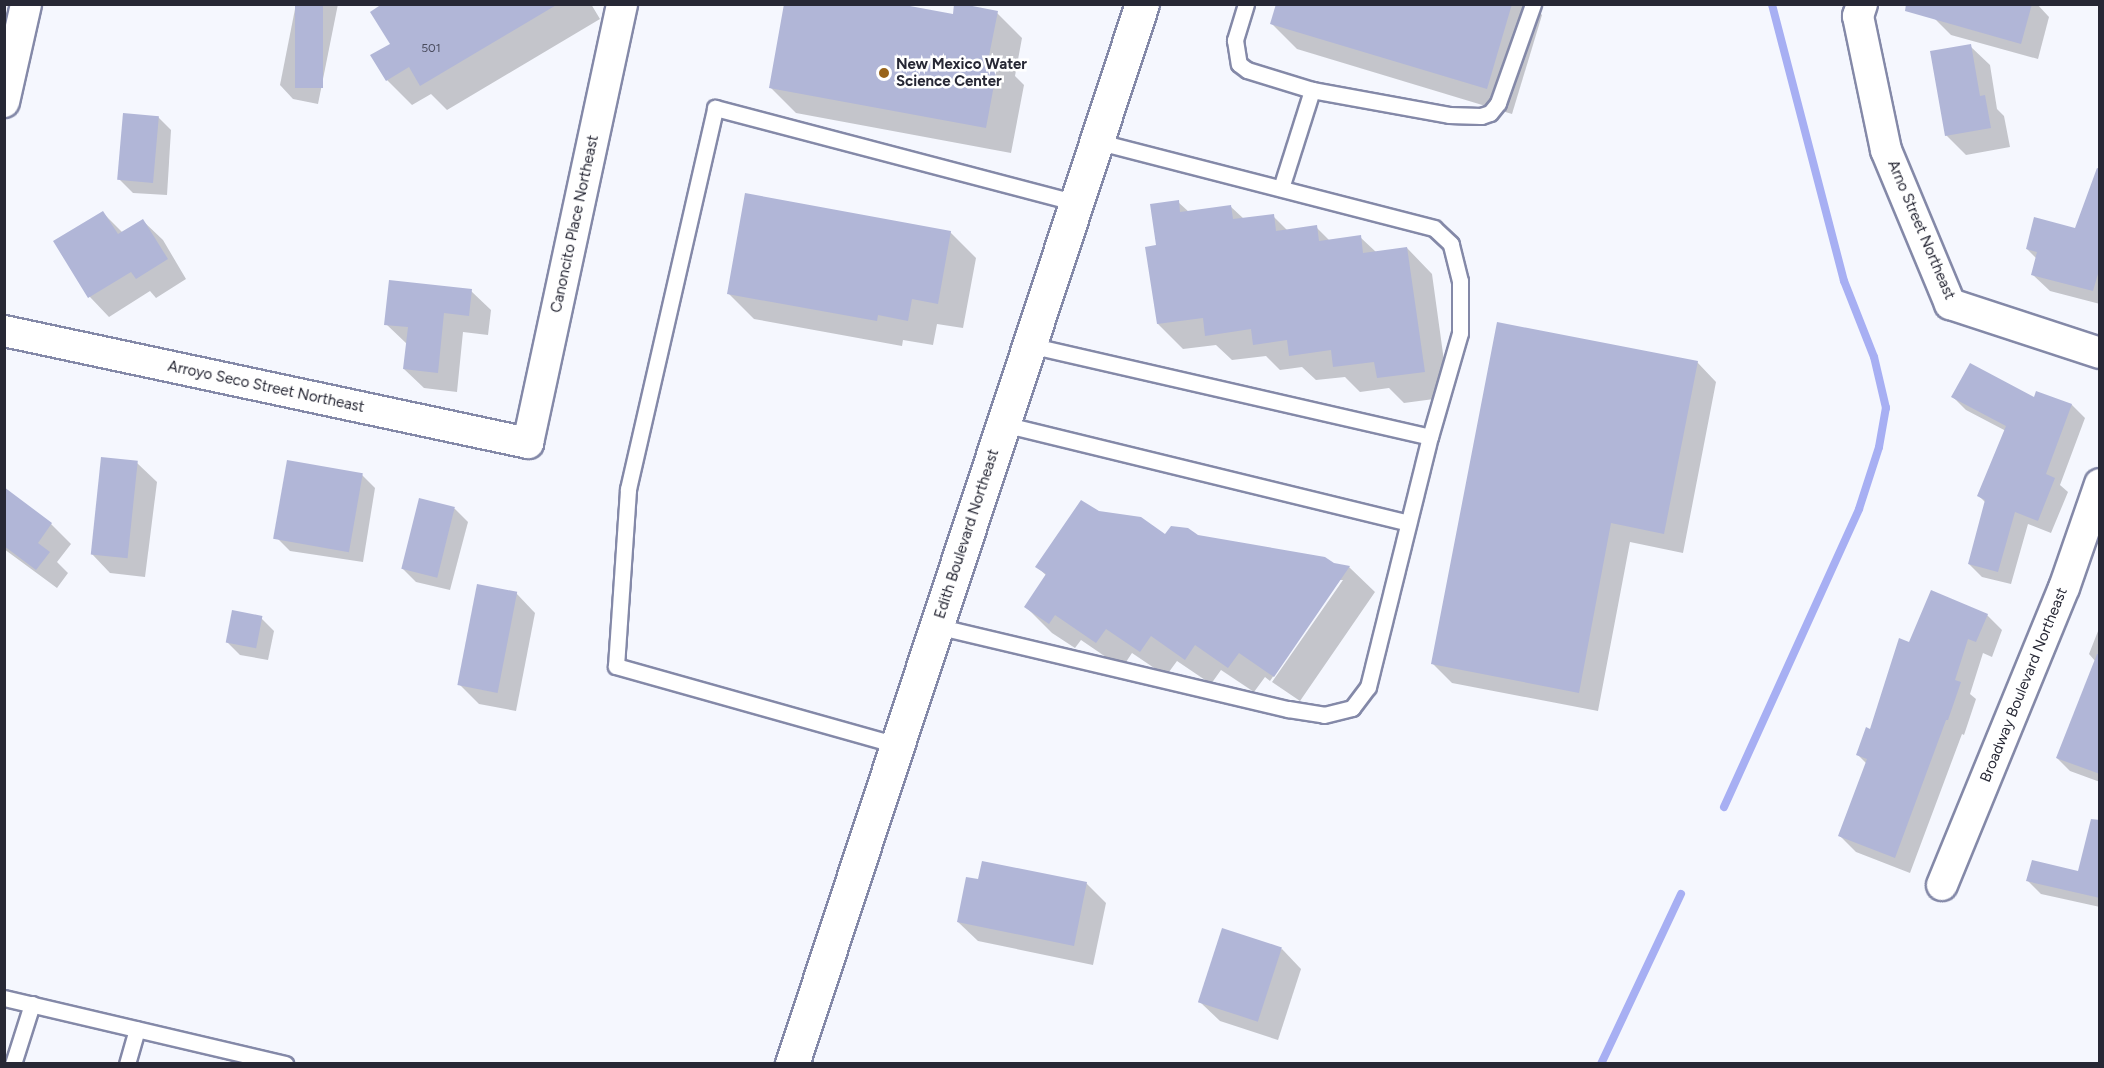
<!DOCTYPE html>
<style>
body{margin:0}
#map{position:relative;width:2104px;height:1068px;overflow:hidden;background:#f5f7fe;font-family:Figtree,sans-serif}
div>[style]{position:absolute}
.shadow>*{inset:0;background:#0003}
.stream>*{height:8px;margin:-4px;padding:0 4px;transform-origin:4px;border-radius:4px;background:#a7aff3}
.building>*{inset:0;background:#b1b6d7;transform-origin:0 0}
.roads{filter:drop-shadow(2px 0 #8489a8) drop-shadow(-2px 0 #8489a8) drop-shadow(0 2px #8489a8) drop-shadow(0 -2px #8489a8)}
.service>*{height:15px;margin:-7.5px;padding:0 7.5px;transform-origin:7.5px;border-radius:7.5px;background:#fff}
.minor>*{height:30px;margin:-15px;padding:0 15px;transform-origin:15px;border-radius:15px;background:#fff}
.tertiary>*{height:33px;margin:-16.5px;padding:0 16.5px;transform-origin:16.5px;border-radius:16.5px;background:#fff}
.dots>*{width:16px;height:16px;translate:-50% -50%;box-sizing:border-box;border:3px solid #fff;border-radius:50%}
span{translate:-50% -50%;white-space:nowrap;text-align:center;line-height:1.15;-webkit-text-stroke:5px #fff;paint-order:stroke}
.number-label{font-size:12px;color:#4a4c5e}
.number-label span{-webkit-text-stroke-width:0}
.poi-label{font-size:15px;color:#272835;font-weight:700}
.left{translate:0 -50%;text-align:left}
.street-label{font-size:15px;color:#272835}
.frame{position:absolute;inset:0;border:6px solid #272835;pointer-events:none}
</style>
<div id="map">
<div class="shadow">
<i style="clip-path:polygon(296px 4px,338px 4px,318px 104px,293px 99px,280px 85px)"></i>
<i style="clip-path:polygon(385px 4px,591px 4px,600px 19px,447px 110px,431px 94px,412px 105px,387px 80px,392px 45px)"></i>
<i style="clip-path:polygon(1278px 4px,1531px 4px,1542px 15px,1512px 114px,1297px 49px,1272px 24px)"></i>
<i style="clip-path:polygon(1938px 4px,2037px 4px,2049px 17px,2038px 59px,1951px 35px,1934px 18px)"></i>
<i style="clip-path:polygon(997px 13px,1022px 38px,1015px 76px,1024px 85px,1011px 153px,796px 113px,771px 88px,954px 16px)"></i>
<i style="clip-path:polygon(1970px 46px,1990px 65px,1997px 109px,2004px 116px,2010px 147px,1966px 155px,1946px 135px)"></i>
<i style="clip-path:polygon(158px 117px,171px 130px,167px 195px,133px 193px,120px 180px)"></i>
<i style="clip-path:polygon(2099px 167px,2100px 167px,2100px 304px,2050px 291px,2033px 275px,2037px 259px,2027px 249px,2076px 229px)"></i>
<i style="clip-path:polygon(1178px 202px,1189px 212px,1230px 206px,1244px 219px,1273px 216px,1288px 231px,1316px 227px,1330px 241px,1360px 237px,1376px 252px,1407px 248px,1432px 274px,1449px 397px,1404px 403px,1389px 388px,1360px 392px,1345px 377px,1316px 380px,1302px 367px,1280px 370px,1266px 356px,1232px 360px,1216px 345px,1183px 349px,1158px 324px,1158px 247px)"></i>
<i style="clip-path:polygon(103px 213px,123px 233px,143px 221px,163px 240px,186px 279px,156px 298px,150px 291px,109px 317px,90px 297px,56px 241px)"></i>
<i style="clip-path:polygon(950px 232px,976px 258px,963px 328px,937px 324px,933px 345px,903px 340px,902px 346px,754px 319px,728px 293px)"></i>
<i style="clip-path:polygon(471px 291px,491px 310px,488px 335px,463px 332px,457px 392px,424px 388px,404px 369px,407px 344px,386px 324px)"></i>
<i style="clip-path:polygon(1697px 362px,1716px 382px,1683px 553px,1630px 542px,1598px 711px,1452px 683px,1433px 664px)"></i>
<i style="clip-path:polygon(2037px 393px,2072px 405px,2085px 418px,2060px 485px,2068px 492px,2051px 533px,2028px 524px,2011px 584px,1982px 577px,1969px 564px,1986px 503px,1979px 496px,2006px 431px,1966px 410px,1953px 397px,2035px 399px)"></i>
<i style="clip-path:polygon(137px 463px,157px 482px,145px 577px,110px 573px,91px 553px)"></i>
<i style="clip-path:polygon(362px 475px,375px 488px,363px 562px,290px 551px,277px 538px)"></i>
<i style="clip-path:polygon(4px 489px,51px 524px,71px 544px,57px 562px,68px 573px,57px 588px,4px 549px)"></i>
<i style="clip-path:polygon(420px 500px,455px 509px,468px 522px,450px 590px,416px 582px,403px 569px)"></i>
<i style="clip-path:polygon(1098px 512px,1166px 536px,1198px 536px,1349px 567px,1375px 592px,1300px 701px,1272px 682px,1343px 580px,1339px 580px,1270px 681px,1265px 677px,1254px 692px,1221px 670px,1211px 684px,1177px 661px,1166px 676px,1132px 653px,1122px 668px,1081px 640px,1075px 648px,1052px 633px,1026px 607px,1047px 576px,1037px 567px)"></i>
<i style="clip-path:polygon(516px 593px,535px 613px,516px 711px,479px 704px,459px 684px)"></i>
<i style="clip-path:polygon(1987px 615px,2002px 630px,1992px 657px,1983px 653px,1970px 694px,1976px 699px,1964px 735px,1962px 734px,1910px 873px,1856px 852px,1840px 836px,1867px 764px,1858px 755px,1871px 731px)"></i>
<i style="clip-path:polygon(261px 618px,274px 631px,268px 660px,240px 655px,227px 642px)"></i>
<i style="clip-path:polygon(2100px 626px,2100px 782px,2070px 771px,2057px 758px,2096px 662px,2089px 654px)"></i>
<i style="clip-path:polygon(2100px 856px,2100px 907px,2041px 894px,2028px 881px,2080px 873px)"></i>
<i style="clip-path:polygon(979px 881px,1086px 883px,1106px 903px,1093px 965px,978px 941px,958px 922px)"></i>
<i style="clip-path:polygon(1282px 949px,1301px 969px,1278px 1040px,1220px 1021px,1200px 1002px)"></i>
</div>
<div class="stream">
<i style="left:1724px;top:807px;width:327px;rotate:-65.6deg"></i>
<i style="left:1859px;top:509px;width:65px;rotate:-72.1deg"></i>
<i style="left:1879px;top:447px;width:40px;rotate:-80deg"></i>
<i style="left:1886px;top:408px;width:52px;rotate:-103.2deg"></i>
<i style="left:1874px;top:357px;width:82px;rotate:-111.5deg"></i>
<i style="left:1844px;top:281px;width:286px;rotate:-104.6deg"></i>
<i style="left:1601px;top:1064px;width:188px;rotate:-64.8deg"></i>
</div>
<div class="building">
<i style="left:295px;top:4px;width:28px;height:84px"></i>
<i style="clip-path:polygon(382px 4px,558px 4px,420px 86px,409px 67px,386px 81px,370px 55px,390px 44px,370px 12px)"></i>
<i style="clip-path:polygon(784px 4px,899px 4px,953px 14px,954px 4px,962px 4px,998px 11px,989px 56px,999px 58px,986px 128px,769px 88px)"></i>
<i style="clip-path:polygon(1276px 4px,1512px 4px,1487px 89px,1270px 24px)"></i>
<i style="clip-path:polygon(1906px 4px,2032px 4px,2021px 44px,1905px 11px)"></i>
<i style="clip-path:polygon(1971px 44px,1980px 96px,1985px 95px,1991px 128px,1945px 136px,1930px 51px)"></i>
<i style="left:123px;top:113px;width:36px;height:67px;rotate:5deg"></i>
<i style="clip-path:polygon(2097px 168px,2100px 169px,2100px 267px,2093px 291px,2031px 275px,2037px 252px,2026px 249px,2034px 217px,2075px 228px)"></i>
<i style="clip-path:polygon(745px 193px,951px 231px,938px 304px,912px 299px,908px 321px,878px 315px,877px 321px,727px 294px)"></i>
<i style="clip-path:polygon(1179px 200px,1180px 212px,1231px 205px,1233px 219px,1274px 214px,1276px 231px,1317px 225px,1319px 241px,1361px 235px,1363px 253px,1407px 247px,1425px 372px,1377px 378px,1374px 362px,1333px 367px,1331px 350px,1289px 356px,1287px 340px,1253px 345px,1251px 329px,1205px 336px,1203px 318px,1157px 324px,1145px 247px,1156px 245px,1150px 204px)"></i>
<i style="clip-path:polygon(103px 211px,118px 234px,143px 219px,168px 259px,136px 279px,131px 272px,88px 298px,53px 241px)"></i>
<i style="clip-path:polygon(389px 280px,472px 289px,469px 316px,444px 313px,438px 373px,403px 369px,408px 327px,384px 325px)"></i>
<i style="clip-path:polygon(1497px 322px,1698px 361px,1664px 534px,1611px 523px,1579px 693px,1431px 664px)"></i>
<i style="clip-path:polygon(1970px 363px,2034px 397px,2036px 391px,2072px 404px,2046px 474px,2055px 478px,2038px 521px,2015px 512px,1998px 572px,1968px 564px,1985px 500px,1977px 496px,2006px 426px,1951px 397px)"></i>
<i style="left:101px;top:457px;width:37px;height:98px;rotate:6deg"></i>
<i style="left:287px;top:460px;width:77px;height:80px;rotate:10deg"></i>
<i style="clip-path:polygon(4px 487px,52px 523px,38px 543px,50px 552px,36px 570px,4px 546px)"></i>
<i style="left:419px;top:498px;width:37px;height:73px;rotate:14deg"></i>
<i style="clip-path:polygon(1081px 500px,1099px 511px,1141px 517px,1165px 534px,1171px 526px,1188px 528px,1198px 535px,1325px 557px,1334px 563px,1350px 566px,1274px 677px,1239px 653px,1228px 668px,1195px 645px,1185px 660px,1151px 636px,1140px 652px,1106px 629px,1096px 643px,1055px 615px,1049px 624px,1024px 607px,1046px 574px,1035px 567px)"></i>
<i style="left:477px;top:584px;width:41px;height:103px;rotate:11deg"></i>
<i style="clip-path:polygon(1931px 590px,1988px 614px,1976px 642px,1968px 639px,1955px 680px,1961px 682px,1948px 720px,1946px 720px,1895px 858px,1838px 836px,1867px 759px,1856px 755px,1866px 727px,1870px 729px,1899px 638px,1909px 642px)"></i>
<i style="left:232px;top:610px;width:31px;height:33px;rotate:11deg"></i>
<i style="clip-path:polygon(2097px 654px,2100px 654px,2100px 774px,2056px 758px)"></i>
<i style="clip-path:polygon(2091px 819px,2100px 820px,2100px 898px,2026px 881px,2032px 860px,2078px 871px)"></i>
<i style="clip-path:polygon(982px 861px,1087px 882px,1074px 946px,957px 922px,966px 877px,978px 879px)"></i>
<i style="left:1222px;top:928px;width:63px;height:78px;rotate:18deg"></i>
</div>
<div class="roads">
<div class="service">
<i style="left:1246px;top:4px;width:38px;rotate:107deg"></i>
<i style="left:1235px;top:40px;width:24px;rotate:81deg"></i>
<i style="left:1239px;top:64px;width:10px;rotate:37deg"></i>
<i style="left:1247px;top:70px;width:68px;rotate:17.1deg"></i>
<i style="left:1312px;top:90px;width:139px;rotate:10.3deg"></i>
<i style="left:1449px;top:115px;width:32px;rotate:2deg"></i>
<i style="left:1481px;top:116px;width:9px;rotate:-18deg"></i>
<i style="left:1490px;top:113px;width:13px;rotate:-51deg"></i>
<i style="left:1498px;top:103px;width:105px;rotate:-70.5deg"></i>
<i style="left:1281px;top:188px;width:103px;rotate:-72.4deg"></i>
<i style="left:1029px;top:345px;width:411px;rotate:12.9deg"></i>
<i style="left:1003px;top:424px;width:417px;rotate:13.7deg"></i>
<i style="left:936px;top:626px;width:362px;rotate:13.3deg"></i>
<i style="left:1288px;top:709px;width:36px;rotate:9deg"></i>
<i style="left:1324px;top:715px;width:29px;rotate:-14deg"></i>
<i style="left:1352px;top:708px;width:26px;rotate:-53deg"></i>
<i style="left:1368px;top:687px;width:258px;rotate:-76.1deg"></i>
<i style="left:1430px;top:437px;width:108px;rotate:-73.9deg"></i>
<i style="left:1460px;top:333px;width:52px;rotate:-90deg"></i>
<i style="left:1460px;top:281px;width:38px;rotate:-104deg"></i>
<i style="left:1451px;top:244px;width:23px;rotate:-137deg"></i>
<i style="left:1434px;top:228px;width:349px;rotate:-165.6deg"></i>
<i style="left:897px;top:745px;width:292px;rotate:-164.3deg"></i>
<i style="left:616px;top:666px;width:177px;rotate:-86.1deg"></i>
<i style="left:628px;top:489px;width:391px;rotate:-77.1deg"></i>
<i style="left:715px;top:108px;width:373px;rotate:14.7deg"></i>
<i style="left:4px;top:998px;width:289px;rotate:13.2deg"></i>
<i style="left:13px;top:1064px;width:63px;rotate:-72.4deg"></i>
<i style="left:127px;top:1064px;width:36px;rotate:-74deg"></i>
</div>
<div class="minor">
<i style="left:1862px;top:4px;width:13px;rotate:108deg"></i>
<i style="left:1858px;top:16px;width:137px;rotate:78.2deg"></i>
<i style="left:1886px;top:150px;width:167px;rotate:67.4deg"></i>
<i style="left:1950px;top:304px;width:158px;rotate:18.1deg"></i>
<i style="left:4px;top:102px;width:100px;rotate:-77.3deg"></i>
<i style="left:4px;top:331px;width:536px;rotate:12.06deg"></i>
<i style="left:528px;top:443px;width:449px;rotate:-77.9deg"></i>
<i style="left:1942px;top:885px;width:321px;rotate:-67.7deg"></i>
<i style="left:2064px;top:588px;width:110px;rotate:-70.9deg"></i>
</div>
<div class="tertiary">
<i style="left:792px;top:1064px;width:1116px;rotate:-71.73deg"></i>
</div>
</div>
<div class="dots">
<i style="left:884px;top:73px;background:#98631a"></i>
</div>
<div class="number-label">
<span style="left:431px;top:49px">501</span>
</div>
<div class="poi-label">
<span class="left" style="left:896px;top:73px">New Mexico Water<br>Science Center</span>
</div>
<div class="street-label">
<span style="left:575px;top:224px;rotate:-78deg">Canoncito Place Northeast</span>
<span style="left:1921px;top:230px;rotate:67deg">Arno Street Northeast</span>
<span style="left:266px;top:387px;rotate:12deg">Arroyo Seco Street Northeast</span>
<span style="left:967px;top:534px;rotate:-72deg">Edith Boulevard Northeast</span>
<span style="left:2024px;top:685px;rotate:-68deg">Broadway Boulevard Northeast</span>
</div>
<div class="frame"></div>
</div>
